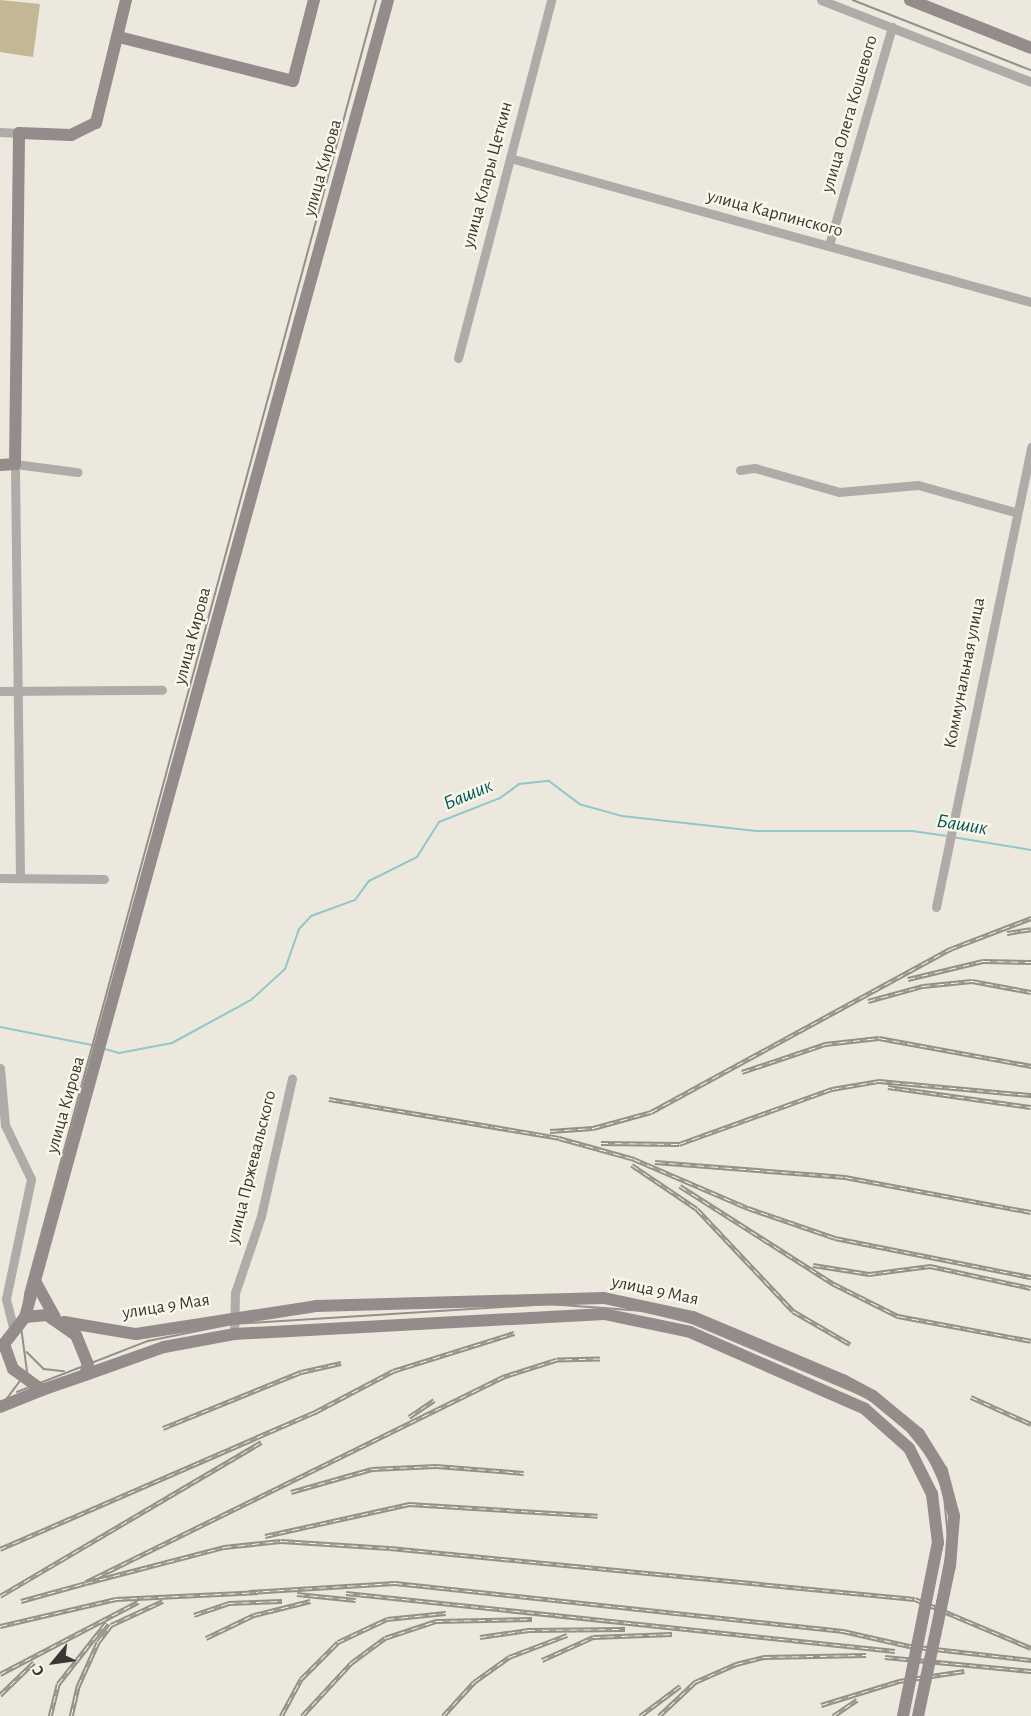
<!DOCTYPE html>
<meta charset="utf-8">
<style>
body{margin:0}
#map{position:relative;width:1031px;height:1716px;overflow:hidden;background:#ece8dd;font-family:"Alegreya Sans",sans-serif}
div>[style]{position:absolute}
.green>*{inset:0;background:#c3b796}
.stream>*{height:2px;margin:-1px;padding:0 1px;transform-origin:1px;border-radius:1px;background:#90c7cc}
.street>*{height:9px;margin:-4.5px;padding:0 4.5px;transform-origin:4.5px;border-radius:4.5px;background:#b0aaa9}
.secondary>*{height:12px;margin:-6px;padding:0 6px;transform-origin:6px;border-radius:6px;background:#948b8b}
.tram>*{height:1.5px;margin:-0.75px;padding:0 0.75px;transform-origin:0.75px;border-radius:0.75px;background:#939088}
.rail>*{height:4.5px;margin-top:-2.25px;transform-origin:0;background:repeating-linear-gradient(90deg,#f9f6ea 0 7px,#939088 0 14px);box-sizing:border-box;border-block:2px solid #939088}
.secondary-bridge>*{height:12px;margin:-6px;padding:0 6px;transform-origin:6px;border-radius:6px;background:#948b8b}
span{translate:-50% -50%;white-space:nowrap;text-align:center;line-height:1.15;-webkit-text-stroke:4.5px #f9f6ea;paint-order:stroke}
.street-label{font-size:18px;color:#393733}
.water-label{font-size:20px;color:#00555b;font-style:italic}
.north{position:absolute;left:24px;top:1632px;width:60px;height:60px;-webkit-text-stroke:4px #f9f6ea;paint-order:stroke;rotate:241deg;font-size:16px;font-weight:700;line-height:24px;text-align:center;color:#393733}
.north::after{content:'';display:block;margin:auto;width:21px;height:27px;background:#393733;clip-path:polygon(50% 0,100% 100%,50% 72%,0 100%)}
</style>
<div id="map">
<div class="green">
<i style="clip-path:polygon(0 0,40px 4px,33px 57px,0 52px)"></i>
</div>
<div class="stream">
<i style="left:952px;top:837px;width:80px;rotate:9.3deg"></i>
<i style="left:0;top:1027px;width:99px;rotate:11.1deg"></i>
<i style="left:105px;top:1049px;width:15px;rotate:16deg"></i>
<i style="left:119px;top:1053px;width:54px;rotate:-10.7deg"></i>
<i style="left:172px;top:1043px;width:90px;rotate:-28.6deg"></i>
<i style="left:251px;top:1000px;width:46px;rotate:-42.4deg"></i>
<i style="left:285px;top:969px;width:42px;rotate:-70.7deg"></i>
<i style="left:299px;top:929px;width:18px;rotate:-47deg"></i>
<i style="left:311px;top:916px;width:47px;rotate:-20deg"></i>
<i style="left:355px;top:900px;width:24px;rotate:-54deg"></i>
<i style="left:369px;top:881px;width:54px;rotate:-26.6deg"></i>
<i style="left:417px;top:857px;width:41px;rotate:-57.8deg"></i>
<i style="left:439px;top:822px;width:66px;rotate:-21.5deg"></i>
<i style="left:500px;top:798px;width:24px;rotate:-36deg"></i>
<i style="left:519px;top:784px;width:30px;rotate:-6deg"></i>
<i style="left:549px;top:781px;width:38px;rotate:37deg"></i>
<i style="left:579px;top:804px;width:45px;rotate:15.6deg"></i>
<i style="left:622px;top:816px;width:135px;rotate:6.4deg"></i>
<i style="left:756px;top:831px;width:156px"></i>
<i style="left:912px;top:831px;width:34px;rotate:8deg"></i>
</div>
<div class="street">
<i style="left:821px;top:0;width:225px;rotate:21.3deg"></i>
<i style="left:0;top:132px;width:19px;rotate:3deg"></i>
<i style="left:510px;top:158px;width:541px;rotate:15.45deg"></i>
<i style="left:829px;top:245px;width:227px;rotate:-73.9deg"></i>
<i style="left:458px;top:358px;width:370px;rotate:-75.4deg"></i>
<i style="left:740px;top:470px;width:15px;rotate:-8deg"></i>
<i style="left:755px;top:468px;width:87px;rotate:15.9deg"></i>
<i style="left:839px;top:492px;width:79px;rotate:-5.1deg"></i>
<i style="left:918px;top:485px;width:101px;rotate:15.6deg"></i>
<i style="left:0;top:691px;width:162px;rotate:-0.4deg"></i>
<i style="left:0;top:878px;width:104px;rotate:0.6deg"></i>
<i style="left:20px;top:878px;width:414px;rotate:-90.7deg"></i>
<i style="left:15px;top:464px;width:63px;rotate:7.4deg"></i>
<i style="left:936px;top:907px;width:470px;rotate:-78.3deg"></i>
<i style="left:0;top:1068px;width:57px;rotate:85deg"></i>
<i style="left:5px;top:1125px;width:60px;rotate:64.3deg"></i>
<i style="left:31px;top:1179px;width:123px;rotate:101.8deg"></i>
<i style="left:6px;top:1299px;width:29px;rotate:76deg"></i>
<i style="left:234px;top:1334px;width:41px;rotate:-88.6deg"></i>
<i style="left:235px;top:1293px;width:81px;rotate:-71.3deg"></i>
<i style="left:261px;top:1216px;width:141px;rotate:-77.3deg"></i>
</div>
<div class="secondary">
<i style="left:910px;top:0;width:130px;rotate:21.6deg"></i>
<i style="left:119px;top:37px;width:179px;rotate:14.2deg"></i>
<i style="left:293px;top:81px;width:84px;rotate:-75.5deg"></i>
<i style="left:0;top:465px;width:15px;rotate:-4deg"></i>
<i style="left:15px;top:464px;width:331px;rotate:-89.3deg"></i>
<i style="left:19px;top:133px;width:52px;rotate:2.2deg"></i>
<i style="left:71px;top:135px;width:28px;rotate:-26deg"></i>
<i style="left:96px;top:123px;width:127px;rotate:-76.3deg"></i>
<i style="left:36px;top:1283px;width:39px;rotate:61deg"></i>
<i style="left:47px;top:1315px;width:35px;rotate:35deg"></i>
<i style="left:76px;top:1335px;width:31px;rotate:68deg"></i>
<i style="left:88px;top:1364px;width:11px;rotate:105deg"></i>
<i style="left:85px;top:1375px;width:46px;rotate:160.8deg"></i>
<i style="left:42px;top:1390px;width:36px;rotate:-144deg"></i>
<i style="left:13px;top:1369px;width:27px;rotate:-110deg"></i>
<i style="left:4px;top:1344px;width:34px;rotate:-52deg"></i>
<i style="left:25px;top:1317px;width:22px;rotate:-5deg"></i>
<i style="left:25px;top:1317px;width:1366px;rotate:-74.59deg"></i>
<i style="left:64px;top:1322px;width:73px;rotate:9.5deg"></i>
<i style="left:136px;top:1334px;width:182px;rotate:-8.8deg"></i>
<i style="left:316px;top:1306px;width:288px;rotate:-1.6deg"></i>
<i style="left:604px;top:1298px;width:91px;rotate:12.1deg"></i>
<i style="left:693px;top:1317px;width:163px;rotate:22.8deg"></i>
<i style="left:843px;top:1380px;width:34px;rotate:28deg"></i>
<i style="left:873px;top:1396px;width:60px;rotate:39.6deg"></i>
<i style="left:85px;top:1375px;width:84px;rotate:-19.5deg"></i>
<i style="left:164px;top:1347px;width:71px;rotate:-10.5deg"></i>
<i style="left:234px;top:1334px;width:371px;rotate:-3.1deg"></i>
<i style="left:604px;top:1314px;width:88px;rotate:11.8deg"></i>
<i style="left:690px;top:1332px;width:191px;rotate:23.7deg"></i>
<i style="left:865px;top:1409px;width:59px;rotate:41.6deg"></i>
<i style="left:0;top:1407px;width:45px;rotate:-22deg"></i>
</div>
<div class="tram">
<i style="left:853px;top:0;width:191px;rotate:21.5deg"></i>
<i style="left:27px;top:1352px;width:24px;rotate:45deg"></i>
<i style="left:44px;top:1369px;width:20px;rotate:6deg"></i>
<i style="left:17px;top:1392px;width:141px;rotate:-21.3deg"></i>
<i style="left:148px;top:1341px;width:87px;rotate:-11.3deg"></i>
<i style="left:233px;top:1324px;width:316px;rotate:-3.6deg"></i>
<i style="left:548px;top:1304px;width:96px;rotate:4.2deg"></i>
<i style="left:644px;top:1311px;width:49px;rotate:14deg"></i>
<i style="left:692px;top:1323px;width:194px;rotate:23deg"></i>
<i style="left:871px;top:1399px;width:35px;rotate:37deg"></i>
<i style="left:899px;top:1420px;width:48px;rotate:51deg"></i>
<i style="left:929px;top:1457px;width:37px;rotate:66deg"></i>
<i style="left:944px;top:1491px;width:53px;rotate:84.6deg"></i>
<i style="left:949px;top:1544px;width:175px;rotate:100.9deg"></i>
<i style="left:5px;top:1401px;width:36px;rotate:-53deg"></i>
<i style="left:27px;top:1372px;width:45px;rotate:-97.6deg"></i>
<i style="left:21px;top:1327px;width:33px;rotate:-83deg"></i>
<i style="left:25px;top:1294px;width:1341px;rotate:-74.82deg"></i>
</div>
<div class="rail">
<i style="left:1007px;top:933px;width:24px;rotate:-9deg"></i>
<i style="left:908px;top:979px;width:77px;rotate:-13.5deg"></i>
<i style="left:983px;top:961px;width:48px;rotate:1.2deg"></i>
<i style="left:868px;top:1001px;width:57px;rotate:-15.3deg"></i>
<i style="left:923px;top:986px;width:49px;rotate:-5.8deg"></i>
<i style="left:972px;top:981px;width:60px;rotate:10.6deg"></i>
<i style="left:742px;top:1072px;width:88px;rotate:-18.6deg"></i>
<i style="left:825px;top:1044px;width:54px;rotate:-6.3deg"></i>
<i style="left:879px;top:1038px;width:155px;rotate:10.4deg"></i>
<i style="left:888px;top:1087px;width:144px;rotate:8deg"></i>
<i style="left:329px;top:1099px;width:233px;rotate:9.6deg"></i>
<i style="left:559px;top:1138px;width:78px;rotate:15.6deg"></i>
<i style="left:634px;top:1159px;width:124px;rotate:23.3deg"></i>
<i style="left:748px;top:1208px;width:92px;rotate:19deg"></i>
<i style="left:835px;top:1238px;width:200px;rotate:11.3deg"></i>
<i style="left:550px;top:1131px;width:43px;rotate:-4deg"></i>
<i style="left:593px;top:1128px;width:60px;rotate:-15.4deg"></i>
<i style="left:651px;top:1112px;width:341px;rotate:-28.6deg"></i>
<i style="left:950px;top:949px;width:87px;rotate:-20.9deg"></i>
<i style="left:601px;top:1143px;width:78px;rotate:0.7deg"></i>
<i style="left:679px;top:1144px;width:163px;rotate:-19.8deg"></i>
<i style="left:832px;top:1089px;width:48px;rotate:-9.7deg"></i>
<i style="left:879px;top:1081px;width:153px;rotate:5.3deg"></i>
<i style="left:655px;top:1162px;width:191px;rotate:4.5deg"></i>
<i style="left:845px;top:1177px;width:189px;rotate:10.7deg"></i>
<i style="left:632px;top:1165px;width:78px;rotate:34.1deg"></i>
<i style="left:697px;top:1209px;width:140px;rotate:46.7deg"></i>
<i style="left:793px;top:1311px;width:66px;rotate:30.1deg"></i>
<i style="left:680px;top:1186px;width:183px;rotate:32.5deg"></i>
<i style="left:834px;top:1284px;width:72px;rotate:26.6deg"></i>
<i style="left:898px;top:1316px;width:135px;rotate:10.6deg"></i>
<i style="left:813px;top:1265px;width:57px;rotate:9.1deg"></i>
<i style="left:869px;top:1274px;width:62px;rotate:-7.5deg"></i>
<i style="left:930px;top:1266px;width:103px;rotate:12.3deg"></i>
<i style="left:600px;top:1359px;width:43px;rotate:178.7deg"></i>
<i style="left:557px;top:1360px;width:56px;rotate:162.2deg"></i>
<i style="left:504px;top:1377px;width:466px;rotate:153.8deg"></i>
<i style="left:86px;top:1583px;width:143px;rotate:-14.6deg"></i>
<i style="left:224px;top:1547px;width:57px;rotate:-6deg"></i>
<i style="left:281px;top:1541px;width:109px;rotate:3.7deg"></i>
<i style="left:390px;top:1548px;width:527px;rotate:5.55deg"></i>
<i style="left:915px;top:1599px;width:126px;rotate:22.9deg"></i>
<i style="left:971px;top:1397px;width:66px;rotate:24.2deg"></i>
<i style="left:409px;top:1417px;width:30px;rotate:-34deg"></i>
<i style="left:163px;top:1428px;width:149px;rotate:-22.1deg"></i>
<i style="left:301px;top:1372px;width:41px;rotate:-12.7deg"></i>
<i style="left:291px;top:1492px;width:84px;rotate:-15.9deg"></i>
<i style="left:372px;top:1469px;width:64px;rotate:-2.7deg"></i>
<i style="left:436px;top:1466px;width:88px;rotate:4.5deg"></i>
<i style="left:265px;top:1536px;width:148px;rotate:-12.5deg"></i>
<i style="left:409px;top:1504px;width:189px;rotate:3.6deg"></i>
<i style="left:0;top:1549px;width:344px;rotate:-23.5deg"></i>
<i style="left:315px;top:1412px;width:88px;rotate:-27.7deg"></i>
<i style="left:393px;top:1371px;width:127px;rotate:-17.4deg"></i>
<i style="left:249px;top:1592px;width:146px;rotate:-3.5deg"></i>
<i style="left:395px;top:1583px;width:451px;rotate:6.1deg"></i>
<i style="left:843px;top:1631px;width:68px;rotate:12.8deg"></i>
<i style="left:909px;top:1646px;width:123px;rotate:6.5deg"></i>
<i style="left:346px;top:1593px;width:552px;rotate:6.03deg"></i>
<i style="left:297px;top:1594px;width:59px;rotate:5.8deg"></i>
<i style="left:0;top:1596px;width:303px;rotate:-30.5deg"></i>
<i style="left:21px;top:1601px;width:67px;rotate:-15.5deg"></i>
<i style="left:194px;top:1615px;width:36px;rotate:-19deg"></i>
<i style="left:228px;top:1603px;width:54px;rotate:-2.1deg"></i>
<i style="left:0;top:1626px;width:119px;rotate:-13.1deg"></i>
<i style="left:116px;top:1599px;width:142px;rotate:-2.8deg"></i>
<i style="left:480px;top:1637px;width:49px;rotate:-8.3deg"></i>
<i style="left:528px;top:1630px;width:97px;rotate:-0.6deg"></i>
<i style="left:206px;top:1638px;width:53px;rotate:-25.6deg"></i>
<i style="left:254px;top:1615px;width:58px;rotate:-14deg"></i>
<i style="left:885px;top:1657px;width:147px;rotate:5.5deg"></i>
<i style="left:542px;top:1660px;width:56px;rotate:-24.3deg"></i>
<i style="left:593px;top:1637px;width:79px;rotate:-2.2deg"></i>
<i style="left:0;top:1674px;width:156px;rotate:-27.6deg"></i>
<i style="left:0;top:1695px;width:47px;rotate:-44.1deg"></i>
<i style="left:821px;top:1705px;width:82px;rotate:-17.1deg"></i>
<i style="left:899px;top:1681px;width:66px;rotate:-8.7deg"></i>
<i style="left:50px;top:1716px;width:33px;rotate:-76deg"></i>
<i style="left:58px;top:1684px;width:78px;rotate:-51.8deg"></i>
<i style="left:71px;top:1716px;width:31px;rotate:-77deg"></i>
<i style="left:78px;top:1686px;width:48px;rotate:-65.6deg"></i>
<i style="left:98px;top:1642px;width:21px;rotate:-53deg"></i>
<i style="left:111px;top:1625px;width:57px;rotate:-24.8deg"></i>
<i style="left:281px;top:1716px;width:42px;rotate:-61.6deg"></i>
<i style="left:301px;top:1679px;width:52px;rotate:-45deg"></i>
<i style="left:338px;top:1642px;width:54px;rotate:-25.1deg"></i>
<i style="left:387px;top:1619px;width:59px;rotate:-5.8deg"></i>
<i style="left:302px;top:1716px;width:72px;rotate:-47.2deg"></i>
<i style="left:351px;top:1663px;width:42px;rotate:-36.3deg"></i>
<i style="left:385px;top:1638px;width:54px;rotate:-18.4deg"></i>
<i style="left:436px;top:1621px;width:96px;rotate:-1.2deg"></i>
<i style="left:443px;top:1716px;width:46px;rotate:-47.6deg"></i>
<i style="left:474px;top:1682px;width:43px;rotate:-35.5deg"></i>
<i style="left:509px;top:1657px;width:62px;rotate:-20.8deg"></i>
<i style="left:640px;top:1716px;width:50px;rotate:-36.9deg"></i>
<i style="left:659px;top:1716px;width:50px;rotate:-43.4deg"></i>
<i style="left:695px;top:1682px;width:45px;rotate:-23.7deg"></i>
<i style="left:736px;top:1664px;width:29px;rotate:-14deg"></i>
<i style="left:764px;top:1657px;width:102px;rotate:-1.1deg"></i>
<i style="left:833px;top:1716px;width:29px;rotate:-34deg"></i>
</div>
<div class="secondary-bridge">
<i style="left:903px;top:1716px;width:177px;rotate:-78.6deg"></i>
<i style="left:938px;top:1543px;width:49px;rotate:-97deg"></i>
<i style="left:932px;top:1494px;width:51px;rotate:-116.6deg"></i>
<i style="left:918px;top:1716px;width:153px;rotate:-78deg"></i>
<i style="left:950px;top:1566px;width:50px;rotate:-85.4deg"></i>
<i style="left:954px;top:1516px;width:47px;rotate:-104.9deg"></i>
<i style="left:942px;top:1471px;width:44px;rotate:-121.9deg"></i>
</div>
<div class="street-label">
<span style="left:850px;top:114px;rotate:-74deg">улица Олега Кошевого</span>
<span style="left:323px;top:168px;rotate:-74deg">улица Кирова</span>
<span style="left:488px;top:175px;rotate:-75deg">улица Клары Цеткин</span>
<span style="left:775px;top:214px;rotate:15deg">улица Карпинского</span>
<span style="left:193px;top:636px;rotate:-75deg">улица Кирова</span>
<span style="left:965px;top:673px;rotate:-79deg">Коммунальная улица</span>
<span style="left:66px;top:1105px;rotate:-74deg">улица Кирова</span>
<span style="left:252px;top:1167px;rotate:-76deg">улица Пржевальского</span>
<span style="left:655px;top:1291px;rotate:12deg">улица 9 Мая</span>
<span style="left:166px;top:1307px;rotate:-9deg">улица 9 Мая</span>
</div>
<div class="water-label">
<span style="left:468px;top:795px;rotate:-23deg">Башик</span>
<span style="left:962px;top:825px;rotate:9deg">Башик</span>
</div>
<div class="north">С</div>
</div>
